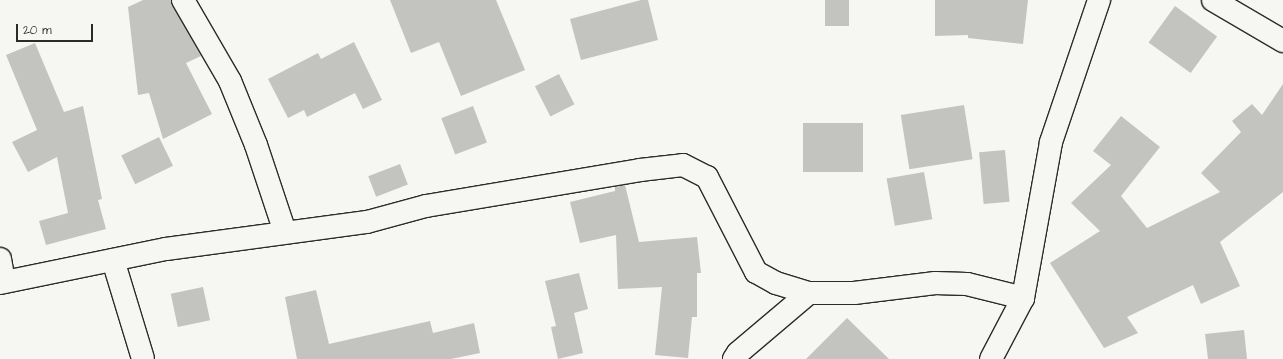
<!DOCTYPE html>
<style>
body{margin:0}
#map{position:relative;width:1283px;height:359px;overflow:hidden;background:#f6f6f2;font-family:"Architects Daughter",sans-serif}
div>[style]{position:absolute}
.building>*{inset:0;background:#c3c3c0;transform-origin:0 0}
.roads{filter:drop-shadow(1px 0 #2b2b2b) drop-shadow(-1px 0 #2b2b2b) drop-shadow(0 1px #2b2b2b) drop-shadow(0 -1px #2b2b2b)}
.street>*{height:22px;margin:-11px;padding:0 11px;transform-origin:11px;border-radius:11px;background:#f6f6f2}
span{translate:-50% -50%;white-space:nowrap;text-align:center;line-height:1.15;-webkit-text-stroke:3px #f6f6f2;paint-order:stroke}
.scale{position:absolute;left:16px;top:24px;width:77px;height:18px;box-sizing:border-box;border:2px solid #2b2b2b;border-top:0;padding-left:5px;font-size:12px;line-height:14px;white-space:nowrap;color:#2b2b2b;-webkit-text-stroke:3px #f6f6f2;paint-order:stroke}
</style>
<div id="map">
<div class="building">
<i style="clip-path:polygon(143px 0,171px 0,201px 56px,186px 63px,212px 114px,163px 139px,149px 93px,138px 95px,128px 7px)"></i>
<i style="clip-path:polygon(390px 0,496px 0,525px 70px,461px 96px,439px 42px,411px 53px)"></i>
<i style="clip-path:polygon(641px 0,648px 0,658px 40px,581px 60px,570px 19px)"></i>
<i style="left:825px;top:0;width:24px;height:26px"></i>
<i style="clip-path:polygon(935px 0,1028px 0,1023px 44px,968px 38px,968px 35px,935px 36px)"></i>
<i style="left:1175px;top:6px;width:52px;height:45px;rotate:36deg"></i>
<i style="clip-path:polygon(354px 42px,382px 100px,363px 109px,355px 93px,307px 117px,304px 110px,288px 118px,268px 79px,318px 53px,321px 59px)"></i>
<i style="clip-path:polygon(35px 43px,64px 112px,83px 106px,102px 199px,98px 200px,106px 229px,46px 245px,39px 221px,68px 213px,57px 157px,28px 172px,12px 142px,37px 130px,6px 55px)"></i>
<i style="left:559px;top:74px;width:34px;height:27px;rotate:63deg"></i>
<i style="clip-path:polygon(1283px 84px,1283px 192px,1220px 242px,1240px 286px,1201px 304px,1193px 285px,1127px 317px,1138px 333px,1104px 348px,1050px 263px,1100px 231px,1071px 203px,1111px 165px,1093px 151px,1121px 116px,1160px 147px,1121px 196px,1147px 228px,1220px 192px,1201px 173px,1241px 132px,1232px 121px,1252px 104px,1262px 115px)"></i>
<i style="left:964px;top:105px;width:55px;height:64px;rotate:81deg"></i>
<i style="left:473px;top:106px;width:39px;height:34px;rotate:69deg"></i>
<i style="left:863px;top:123px;width:49px;height:60px;rotate:90deg"></i>
<i style="left:159px;top:137px;width:32px;height:42px;rotate:64deg"></i>
<i style="left:1005px;top:150px;width:52px;height:26px;rotate:85deg"></i>
<i style="left:400px;top:164px;width:22px;height:34px;rotate:69deg"></i>
<i style="left:924px;top:172px;width:48px;height:38px;rotate:80deg"></i>
<i style="clip-path:polygon(625px 185px,639px 242px,697px 237px,701px 273px,697px 273px,697px 317px,692px 317px,688px 358px,655px 355px,662px 287px,618px 289px,616px 235px,580px 243px,570px 202px,615px 191px,615px 187px)"></i>
<i style="clip-path:polygon(579px 273px,588px 309px,574px 313px,583px 353px,558px 359px,551px 327px,556px 326px,545px 281px)"></i>
<i style="left:203px;top:287px;width:34px;height:33px;rotate:78deg"></i>
<i style="clip-path:polygon(316px 290px,329px 344px,430px 321px,433px 333px,474px 323px,480px 353px,451px 359px,297px 359px,285px 297px)"></i>
<i style="clip-path:polygon(847px 318px,889px 359px,806px 359px)"></i>
<i style="clip-path:polygon(1244px 330px,1247px 359px,1208px 359px,1205px 334px)"></i>
</div>
<div class="roads">
<div class="street">
<i style="left:183px;top:0;width:94px;rotate:59.9deg"></i>
<i style="left:230px;top:81px;width:69px;rotate:67.9deg"></i>
<i style="left:256px;top:145px;width:92px;rotate:71.6deg"></i>
<i style="left:1213px;top:0;width:81px;rotate:30.4deg"></i>
<i style="left:0;top:259px;width:23px;rotate:80deg"></i>
<i style="left:113px;top:260px;width:103px;rotate:73.1deg"></i>
<i style="left:0;top:283px;width:169px;rotate:-11.6deg"></i>
<i style="left:166px;top:249px;width:203px;rotate:-7.7deg"></i>
<i style="left:367px;top:222px;width:61px;rotate:-15.2deg"></i>
<i style="left:426px;top:206px;width:217px;rotate:-9.5deg"></i>
<i style="left:640px;top:170px;width:43px;rotate:-6.6deg"></i>
<i style="left:683px;top:165px;width:27px;rotate:27deg"></i>
<i style="left:707px;top:177px;width:107px;rotate:62.7deg"></i>
<i style="left:756px;top:272px;width:23px;rotate:29deg"></i>
<i style="left:776px;top:283px;width:34px;rotate:17deg"></i>
<i style="left:809px;top:293px;width:45px"></i>
<i style="left:854px;top:293px;width:82px;rotate:-7deg"></i>
<i style="left:935px;top:283px;width:32px;rotate:2deg"></i>
<i style="left:967px;top:284px;width:58px;rotate:14deg"></i>
<i style="left:734px;top:359px;width:7px;rotate:-56deg"></i>
<i style="left:738px;top:353px;width:93px;rotate:-40.2deg"></i>
<i style="left:991px;top:359px;width:69px;rotate:-62.3deg"></i>
<i style="left:1023px;top:298px;width:158px;rotate:-79.8deg"></i>
<i style="left:1051px;top:142px;width:150px;rotate:-71.3deg"></i>
</div>
</div>
<div class="scale">20 m</div>
</div>
